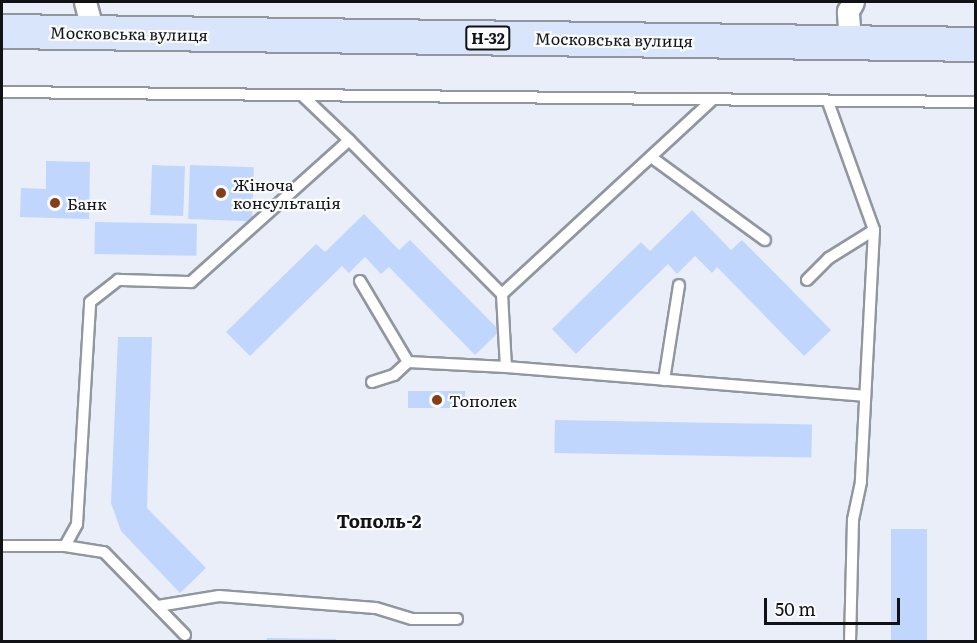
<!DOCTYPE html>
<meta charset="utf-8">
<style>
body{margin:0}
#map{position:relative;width:977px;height:643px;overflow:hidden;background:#e9eef8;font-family:Literata,serif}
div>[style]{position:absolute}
.building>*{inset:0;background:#c0d6fd;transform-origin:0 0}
.roads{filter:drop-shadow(2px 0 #91969f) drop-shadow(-2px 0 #91969f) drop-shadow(0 2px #91969f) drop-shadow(0 -2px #91969f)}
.lane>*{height:10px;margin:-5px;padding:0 5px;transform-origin:5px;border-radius:5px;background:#fff}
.street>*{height:21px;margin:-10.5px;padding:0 10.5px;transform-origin:10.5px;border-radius:10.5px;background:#fff}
.primary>*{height:33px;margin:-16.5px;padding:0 16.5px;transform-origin:16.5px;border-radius:16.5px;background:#d9e5fa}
.dots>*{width:16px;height:16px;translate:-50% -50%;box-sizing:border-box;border:3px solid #fafbfd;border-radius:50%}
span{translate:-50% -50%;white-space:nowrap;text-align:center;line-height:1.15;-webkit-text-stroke:4.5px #fafbfd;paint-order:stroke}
.shield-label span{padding:2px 4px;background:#fafbfd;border:2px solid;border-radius:4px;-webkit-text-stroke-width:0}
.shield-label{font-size:15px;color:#101215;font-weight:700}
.street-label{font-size:16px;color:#101215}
.poi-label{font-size:16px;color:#101215}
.left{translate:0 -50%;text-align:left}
.neighbourhood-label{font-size:18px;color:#101215;font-weight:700}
.frame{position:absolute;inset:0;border:3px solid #101215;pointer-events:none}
.scale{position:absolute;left:764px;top:598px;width:136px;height:27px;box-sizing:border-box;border:3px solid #101215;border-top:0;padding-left:8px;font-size:18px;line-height:21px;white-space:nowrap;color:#101215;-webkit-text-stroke:4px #fafbfd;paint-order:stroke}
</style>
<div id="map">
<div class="building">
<i style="clip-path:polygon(46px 161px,90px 162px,89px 219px,20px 217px,21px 188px,46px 189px)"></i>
<i style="left:152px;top:165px;width:33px;height:50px;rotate:2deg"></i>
<i style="left:190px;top:165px;width:64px;height:54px;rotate:2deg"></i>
<i style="clip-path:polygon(692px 210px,731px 250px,742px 240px,831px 330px,804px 356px,717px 267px,712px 273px,695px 256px,677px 274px,668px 264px,576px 354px,552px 329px,641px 242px,650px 251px)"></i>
<i style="clip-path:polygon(364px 214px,399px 250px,410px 240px,500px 331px,475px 355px,389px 267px,381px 274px,365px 257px,349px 273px,342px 266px,250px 356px,226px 332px,316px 244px,325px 252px)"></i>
<i style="left:95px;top:222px;width:102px;height:32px;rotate:1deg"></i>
<i style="clip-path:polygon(118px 337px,152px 337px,147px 508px,206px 568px,180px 593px,121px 531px,111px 503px)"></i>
<i style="left:465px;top:391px;width:17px;height:57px;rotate:90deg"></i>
<i style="left:555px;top:420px;width:257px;height:33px;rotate:1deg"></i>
<i style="left:891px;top:529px;width:36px;height:113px"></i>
<i style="clip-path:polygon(267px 638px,336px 639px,336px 642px,266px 642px)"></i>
</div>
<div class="roads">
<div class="lane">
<i style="left:2px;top:92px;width:974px;rotate:0.59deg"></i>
<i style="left:303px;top:96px;width:64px;rotate:43.7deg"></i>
<i style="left:828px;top:102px;width:136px;rotate:70.2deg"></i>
<i style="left:874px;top:230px;width:252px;rotate:93deg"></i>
<i style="left:861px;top:482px;width:39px;rotate:102deg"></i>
<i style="left:853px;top:520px;width:122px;rotate:91.4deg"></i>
<i style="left:651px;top:157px;width:141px;rotate:36.1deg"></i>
<i style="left:807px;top:280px;width:31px;rotate:-45deg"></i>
<i style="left:829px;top:258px;width:53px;rotate:-31.9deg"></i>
<i style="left:360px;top:281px;width:94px;rotate:59.3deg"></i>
<i style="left:408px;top:362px;width:98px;rotate:2.9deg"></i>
<i style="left:502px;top:294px;width:73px;rotate:86.9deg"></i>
<i style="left:506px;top:367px;width:359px;rotate:4.6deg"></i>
<i style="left:664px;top:380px;width:96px;rotate:-81deg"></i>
<i style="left:372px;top:382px;width:23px;rotate:-18deg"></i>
<i style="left:394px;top:375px;width:19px;rotate:-43deg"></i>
<i style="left:2px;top:546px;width:63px"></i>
<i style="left:65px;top:546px;width:25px;rotate:-61deg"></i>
<i style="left:77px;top:524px;width:222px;rotate:-86.6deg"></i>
<i style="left:90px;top:302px;width:36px;rotate:-38deg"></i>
<i style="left:118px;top:280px;width:73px;rotate:1.6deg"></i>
<i style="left:191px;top:282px;width:212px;rotate:-41.9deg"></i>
<i style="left:349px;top:140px;width:217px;rotate:45.2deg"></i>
<i style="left:502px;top:294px;width:284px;rotate:-42.7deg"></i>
<i style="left:65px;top:546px;width:39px;rotate:9deg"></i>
<i style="left:104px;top:552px;width:116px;rotate:45.7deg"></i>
<i style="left:158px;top:606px;width:62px;rotate:-9.3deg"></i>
<i style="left:219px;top:596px;width:157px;rotate:4.4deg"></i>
<i style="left:376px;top:608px;width:38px;rotate:17deg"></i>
<i style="left:412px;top:619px;width:45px"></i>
</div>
<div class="street">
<i style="left:85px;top:2px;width:31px;rotate:75deg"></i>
<i style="left:850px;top:42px;width:31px;rotate:-94deg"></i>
<i style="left:848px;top:11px;width:10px;rotate:-61deg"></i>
</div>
<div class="primary">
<i style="left:2px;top:31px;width:974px;rotate:0.76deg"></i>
</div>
</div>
<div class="dots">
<i style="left:221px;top:193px;background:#853f17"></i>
<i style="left:55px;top:203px;background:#853f17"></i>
<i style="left:437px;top:400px;background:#853f17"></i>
</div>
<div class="shield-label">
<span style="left:488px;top:38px">Н-32</span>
</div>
<div class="street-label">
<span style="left:129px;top:33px;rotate:1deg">Московська вулиця</span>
<span style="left:614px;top:39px;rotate:1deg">Московська вулиця</span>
</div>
<div class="poi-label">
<span class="left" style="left:233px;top:193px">Жіноча<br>консультація</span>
<span class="left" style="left:67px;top:203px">Банк</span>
<span class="left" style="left:449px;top:400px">Тополек</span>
</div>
<div class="neighbourhood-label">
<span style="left:379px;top:521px">Тополь-2</span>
</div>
<div class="frame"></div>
<div class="scale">50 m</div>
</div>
